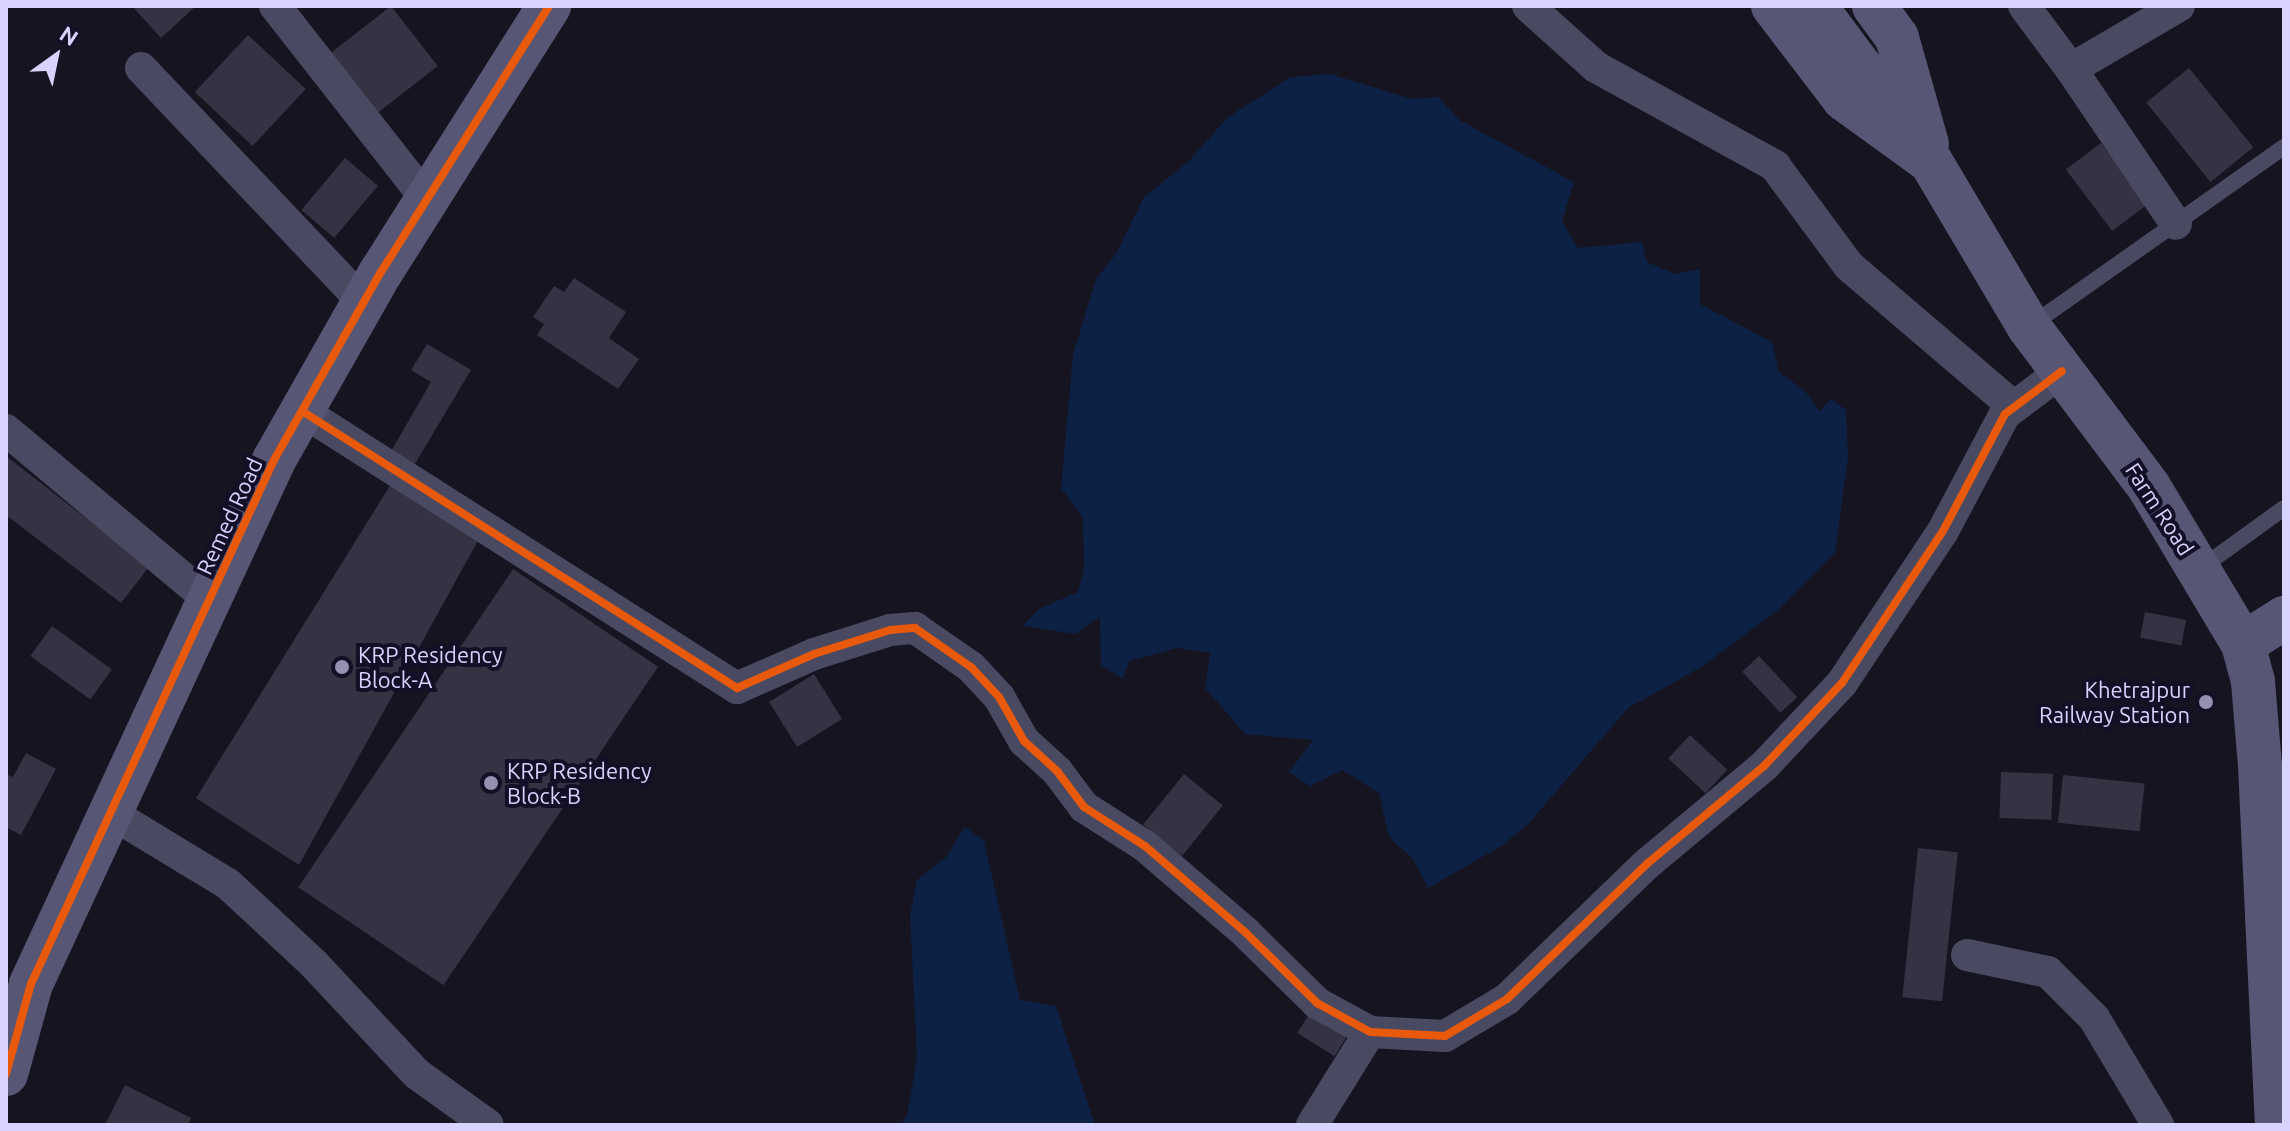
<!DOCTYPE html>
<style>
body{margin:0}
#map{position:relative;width:2290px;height:1131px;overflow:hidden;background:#161421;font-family:Ubuntu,sans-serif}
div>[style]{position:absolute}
.water>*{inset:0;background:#0d2144}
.building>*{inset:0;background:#343243;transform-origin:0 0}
.lane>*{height:16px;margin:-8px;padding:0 8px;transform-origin:8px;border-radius:8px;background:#4a4962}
.street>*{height:32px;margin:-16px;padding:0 16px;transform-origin:16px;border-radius:16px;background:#4a4962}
.secondary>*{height:44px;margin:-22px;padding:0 22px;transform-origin:22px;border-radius:22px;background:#575674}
.cycleway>*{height:8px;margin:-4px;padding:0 4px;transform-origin:4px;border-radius:4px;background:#e8590c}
.dots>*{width:22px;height:22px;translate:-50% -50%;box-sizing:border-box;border:4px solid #130f26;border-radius:50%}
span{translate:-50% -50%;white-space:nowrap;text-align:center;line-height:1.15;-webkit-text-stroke:8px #130f26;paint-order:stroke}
.street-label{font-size:22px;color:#d9d4ff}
.poi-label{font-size:22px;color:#d9d4ff}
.left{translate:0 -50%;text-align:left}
.right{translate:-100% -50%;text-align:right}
.frame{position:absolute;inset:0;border:8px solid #d9d4ff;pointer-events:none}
.north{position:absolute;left:16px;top:16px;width:80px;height:80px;-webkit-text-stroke:6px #130f26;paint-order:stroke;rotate:33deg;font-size:22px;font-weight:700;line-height:32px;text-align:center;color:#d9d4ff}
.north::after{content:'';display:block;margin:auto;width:28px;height:36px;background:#d9d4ff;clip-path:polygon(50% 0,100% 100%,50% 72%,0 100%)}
</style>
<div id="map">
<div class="water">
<i style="clip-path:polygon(1330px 74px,1412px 99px,1439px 97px,1459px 120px,1574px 182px,1562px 221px,1578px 248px,1642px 242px,1647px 262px,1675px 274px,1700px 269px,1700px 304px,1772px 342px,1779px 372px,1805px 391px,1819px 411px,1831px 399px,1846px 410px,1848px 458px,1835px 552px,1778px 610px,1703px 666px,1628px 708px,1529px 823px,1503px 845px,1428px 888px,1413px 859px,1389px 837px,1379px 793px,1342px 770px,1310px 786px,1289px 772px,1313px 740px,1245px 734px,1205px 688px,1210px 653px,1177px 648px,1129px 661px,1123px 679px,1101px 665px,1100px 616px,1076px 634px,1023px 626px,1039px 609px,1078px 592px,1084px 570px,1083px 518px,1061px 488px,1073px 355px,1096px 279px,1116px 254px,1144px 197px,1188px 162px,1228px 117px,1291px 77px)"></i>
<i style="clip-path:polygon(965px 827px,984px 841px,1020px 1000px,1056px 1006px,1095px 1125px,900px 1125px,907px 1116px,917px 1058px,910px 915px,917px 880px,946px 857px)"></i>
</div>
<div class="building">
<i style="clip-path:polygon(132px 6px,196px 6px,161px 38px)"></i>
<i style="left:391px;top:6px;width:76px;height:83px;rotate:52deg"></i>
<i style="left:248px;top:35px;width:79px;height:78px;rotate:43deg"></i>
<i style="left:2189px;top:68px;width:102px;height:55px;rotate:51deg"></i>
<i style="left:2101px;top:143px;width:77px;height:44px;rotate:53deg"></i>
<i style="left:345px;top:158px;width:43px;height:68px;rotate:40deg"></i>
<i style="clip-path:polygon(574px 278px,626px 312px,609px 338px,639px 359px,618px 389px,537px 335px,544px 324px,533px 317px,554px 286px,564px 292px)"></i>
<i style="clip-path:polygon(427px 344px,471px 370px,413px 467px,390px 453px,431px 382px,411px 370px)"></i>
<i style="clip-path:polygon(6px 456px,149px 567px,121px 603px,6px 515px)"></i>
<i style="clip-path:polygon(391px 484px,480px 537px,299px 865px,196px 798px)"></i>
<i style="left:513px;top:569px;width:175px;height:384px;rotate:34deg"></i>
<i style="left:2145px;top:612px;width:42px;height:26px;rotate:11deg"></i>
<i style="left:52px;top:626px;width:74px;height:37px;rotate:36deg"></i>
<i style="left:1759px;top:656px;width:56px;height:23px;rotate:47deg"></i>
<i style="left:814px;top:674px;width:53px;height:53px;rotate:58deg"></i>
<i style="left:1690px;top:735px;width:51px;height:32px;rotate:43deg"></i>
<i style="clip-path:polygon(26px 753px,56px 769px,21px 835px,6px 827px,6px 774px,13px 777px)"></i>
<i style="left:2001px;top:772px;width:52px;height:46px;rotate:2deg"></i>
<i style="left:1184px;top:774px;width:50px;height:65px;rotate:39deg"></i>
<i style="left:2063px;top:775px;width:82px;height:48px;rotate:6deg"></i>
<i style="left:1918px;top:848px;width:40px;height:150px;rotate:6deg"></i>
<i style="left:1311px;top:1011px;width:44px;height:26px;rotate:32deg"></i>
<i style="clip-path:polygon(125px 1085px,191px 1118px,188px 1125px,105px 1125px)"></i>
</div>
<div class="lane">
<i style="left:2030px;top:326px;width:311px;rotate:-35.2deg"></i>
<i style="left:2201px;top:568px;width:102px;rotate:-35.9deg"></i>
</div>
<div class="street">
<i style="left:275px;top:6px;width:246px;rotate:51.9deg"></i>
<i style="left:1528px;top:6px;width:91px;rotate:41.9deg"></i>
<i style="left:1596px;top:67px;width:205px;rotate:28.9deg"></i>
<i style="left:1775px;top:166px;width:124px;rotate:53.5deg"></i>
<i style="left:1849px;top:266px;width:217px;rotate:40.5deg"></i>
<i style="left:2024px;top:6px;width:79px;rotate:53.3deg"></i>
<i style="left:2071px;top:69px;width:125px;rotate:-30.3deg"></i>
<i style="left:141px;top:68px;width:324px;rotate:46.5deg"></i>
<i style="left:2071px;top:69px;width:187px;rotate:55.9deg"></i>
<i style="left:302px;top:411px;width:516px;rotate:32.49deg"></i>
<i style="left:737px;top:688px;width:84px;rotate:-23.8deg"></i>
<i style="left:814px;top:654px;width:80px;rotate:-17.5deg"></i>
<i style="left:890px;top:630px;width:25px;rotate:-5deg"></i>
<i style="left:915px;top:628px;width:68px;rotate:34.9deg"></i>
<i style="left:971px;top:667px;width:41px;rotate:47deg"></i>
<i style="left:999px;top:697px;width:51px;rotate:60.4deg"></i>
<i style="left:1024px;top:741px;width:45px;rotate:42.3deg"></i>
<i style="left:1057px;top:771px;width:45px;rotate:53.1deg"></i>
<i style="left:1084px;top:807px;width:72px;rotate:32.6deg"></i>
<i style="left:1145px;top:846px;width:133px;rotate:40.7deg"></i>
<i style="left:1246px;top:933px;width:100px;rotate:44.6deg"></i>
<i style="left:1317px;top:1003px;width:60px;rotate:28.7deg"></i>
<i style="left:1370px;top:1032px;width:75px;rotate:3.1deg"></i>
<i style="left:1445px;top:1036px;width:72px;rotate:-30.8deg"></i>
<i style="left:1507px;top:999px;width:196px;rotate:-44deg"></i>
<i style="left:1648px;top:863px;width:153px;rotate:-39.9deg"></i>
<i style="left:1765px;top:765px;width:112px;rotate:-46.8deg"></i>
<i style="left:1842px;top:683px;width:182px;rotate:-56.4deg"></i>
<i style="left:1943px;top:531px;width:132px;rotate:-62.1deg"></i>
<i style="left:2005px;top:414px;width:71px;rotate:-37deg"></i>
<i style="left:6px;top:430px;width:265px;rotate:39.9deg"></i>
<i style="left:111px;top:813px;width:137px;rotate:31.3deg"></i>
<i style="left:228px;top:884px;width:116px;rotate:42.9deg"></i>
<i style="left:313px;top:963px;width:152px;rotate:46.9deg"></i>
<i style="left:417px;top:1074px;width:87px;rotate:35.7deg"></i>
<i style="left:1967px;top:955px;width:83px;rotate:11.9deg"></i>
<i style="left:2048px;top:972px;width:65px;rotate:45deg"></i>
<i style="left:2094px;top:1018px;width:125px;rotate:59.1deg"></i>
<i style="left:1312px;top:1125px;width:110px;rotate:-58.1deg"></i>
</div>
<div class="secondary">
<i style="left:1773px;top:6px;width:117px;rotate:52.6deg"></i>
<i style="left:1844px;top:99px;width:107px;rotate:35.9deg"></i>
<i style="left:1931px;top:162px;width:192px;rotate:59.3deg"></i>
<i style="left:2029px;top:327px;width:200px;rotate:53.1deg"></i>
<i style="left:2149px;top:487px;width:183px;rotate:59.1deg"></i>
<i style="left:2243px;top:644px;width:39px;rotate:75deg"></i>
<i style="left:2253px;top:682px;width:84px;rotate:85.2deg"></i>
<i style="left:2260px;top:766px;width:359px;rotate:87.3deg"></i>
<i style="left:1815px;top:6px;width:156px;rotate:53.4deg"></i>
<i style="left:1874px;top:6px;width:39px;rotate:54deg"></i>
<i style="left:1897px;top:38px;width:110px;rotate:74.2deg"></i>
<i style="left:2243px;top:644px;width:49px;rotate:-32.4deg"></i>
<i style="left:6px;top:1074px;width:93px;rotate:-74.5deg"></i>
<i style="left:31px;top:984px;width:578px;rotate:-65.12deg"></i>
<i style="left:274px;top:460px;width:216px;rotate:-60.4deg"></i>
<i style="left:381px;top:272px;width:315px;rotate:-57.7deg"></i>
</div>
<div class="cycleway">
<i style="left:302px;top:411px;width:516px;rotate:32.49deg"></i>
<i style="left:737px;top:688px;width:84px;rotate:-23.8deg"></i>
<i style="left:814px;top:654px;width:80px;rotate:-17.5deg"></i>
<i style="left:890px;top:630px;width:25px;rotate:-5deg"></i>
<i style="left:915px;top:628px;width:68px;rotate:34.9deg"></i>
<i style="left:971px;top:667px;width:41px;rotate:47deg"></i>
<i style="left:999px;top:697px;width:51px;rotate:60.4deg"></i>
<i style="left:1024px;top:741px;width:45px;rotate:42.3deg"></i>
<i style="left:1057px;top:771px;width:45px;rotate:53.1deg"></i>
<i style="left:1084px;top:807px;width:72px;rotate:32.6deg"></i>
<i style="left:1145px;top:846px;width:133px;rotate:40.7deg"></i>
<i style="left:1246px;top:933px;width:100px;rotate:44.6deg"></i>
<i style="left:1317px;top:1003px;width:60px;rotate:28.7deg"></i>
<i style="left:1370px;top:1032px;width:75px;rotate:3.1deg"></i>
<i style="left:1445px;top:1036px;width:72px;rotate:-30.8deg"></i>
<i style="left:1507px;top:999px;width:196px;rotate:-44deg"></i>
<i style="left:1648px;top:863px;width:153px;rotate:-39.9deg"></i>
<i style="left:1765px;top:765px;width:112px;rotate:-46.8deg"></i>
<i style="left:1842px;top:683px;width:182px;rotate:-56.4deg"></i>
<i style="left:1943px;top:531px;width:132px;rotate:-62.1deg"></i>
<i style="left:2005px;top:414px;width:71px;rotate:-37deg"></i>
<i style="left:6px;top:1074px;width:93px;rotate:-74.5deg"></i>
<i style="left:31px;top:984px;width:578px;rotate:-65.12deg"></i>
<i style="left:274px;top:460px;width:216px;rotate:-60.4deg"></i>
<i style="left:381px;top:272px;width:315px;rotate:-57.7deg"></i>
</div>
<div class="dots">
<i style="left:342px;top:667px;background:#9591b1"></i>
<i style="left:2206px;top:702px;background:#9591b1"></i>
<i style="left:491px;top:783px;background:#9591b1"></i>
</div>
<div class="street-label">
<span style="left:2160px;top:509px;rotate:57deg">Farm Road</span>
<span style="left:229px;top:516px;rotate:-65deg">Remed Road</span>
</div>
<div class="poi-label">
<span class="left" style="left:358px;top:667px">KRP Residency<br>Block-A</span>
<span class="right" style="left:2190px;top:702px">Khetrajpur<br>Railway Station</span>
<span class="left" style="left:507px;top:783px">KRP Residency<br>Block-B</span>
</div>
<div class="frame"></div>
<div class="north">N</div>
</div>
